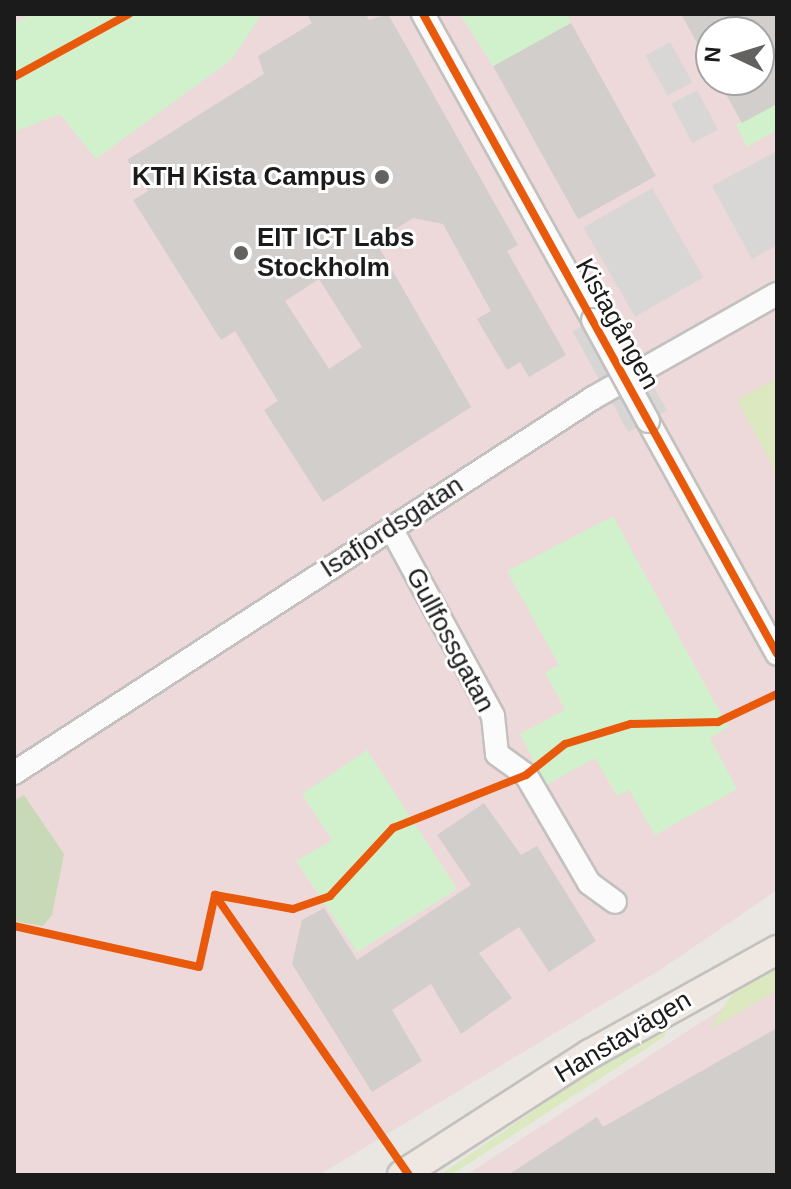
<!DOCTYPE html>
<meta charset="utf-8">
<style>
body{margin:0}
#map{position:relative;width:791px;height:1189px;overflow:hidden;background:#eae7e3;font-family:Helvetica,sans-serif}
div>[style]{position:absolute}
.commercial>*{inset:0;background:#edd9d9}
.grass>*{inset:0;background:#dbe8c0}
.forest>*{inset:0;background:#c8d9b7}
.park>*{inset:0;background:#d1f1cc}
.parking>*{inset:0;background:#d8d7d5;transform-origin:0 0}
.pier>*{inset:0;background:#d7d6d4;transform-origin:0 0}
.building>*{inset:0;background:#d2cecc;transform-origin:0 0}
.roads{filter:drop-shadow(2px 0 #c2c1bf) drop-shadow(-2px 0 #c2c1bf) drop-shadow(0 2px #c2c1bf) drop-shadow(0 -2px #c2c1bf)}
.minor>*{height:22px;margin:-11px;padding:0 11px;transform-origin:11px;border-radius:11px;background:#fcfbfb}
.major>*{height:28px;margin:-14px;padding:0 14px;transform-origin:14px;border-radius:14px;background:#efe8e2}
.bridges{filter:drop-shadow(2px 0 #c2c1bf) drop-shadow(-2px 0 #c2c1bf) drop-shadow(0 2px #c2c1bf) drop-shadow(0 -2px #c2c1bf)}
.minor-bridge>*{height:22px;margin:-11px;padding:0 11px;transform-origin:11px;border-radius:11px;background:#fcfbfb}
.cycleway>*{height:8px;margin:-4px;padding:0 4px;transform-origin:4px;border-radius:4px;background:#e8590c}
.dots>*{width:22px;height:22px;translate:-50% -50%;box-sizing:border-box;border:4px solid #fff;border-radius:50%}
span{translate:-50% -50%;white-space:nowrap;text-align:center;line-height:1.15;-webkit-text-stroke:6px #fff;paint-order:stroke}
.poi-label{font-size:26px;color:#1b1b1b;font-weight:700}
.right{translate:-100% -50%;text-align:right}
.left{translate:0 -50%;text-align:left}
.street-label{font-size:26px;color:#1b1b1b}
.frame{position:absolute;inset:0;border:16px solid #1b1b1b;pointer-events:none}
.north{position:absolute;left:695px;top:16px;width:80px;height:80px;box-sizing:border-box;background:#fff;border:2px solid #a4a4a4;border-radius:50%;rotate:274deg;font-size:22px;font-weight:700;line-height:32px;text-align:center;color:#1b1b1b}
.north::after{content:'';display:block;margin:auto;width:28px;height:36px;background:#636261;clip-path:polygon(50% 0,100% 100%,50% 72%,0 100%)}
</style>
<div id="map">
<div class="commercial">
<i style="clip-path:polygon(evenodd,14px 14px,777px 14px,777px 890px,663px 968px,319px 1175px,14px 1175px,14px 14px,711px 32px,759px 32px,759px 80px,711px 80px,711px 32px)"></i>
<i style="clip-path:polygon(777px 973px,777px 1175px,466px 1175px)"></i>
</div>
<div class="grass">
<i style="clip-path:polygon(777px 378px,777px 474px,737px 400px)"></i>
<i style="clip-path:polygon(777px 966px,777px 991px,709px 1030px,735px 989px)"></i>
<i style="clip-path:polygon(668px 1028px,664px 1037px,451px 1175px,440px 1175px,584px 1076px)"></i>
</div>
<div class="forest">
<i style="clip-path:polygon(24px 795px,64px 854px,52px 915px,43px 926px,14px 921px,14px 801px)"></i>
</div>
<div class="park">
<i style="clip-path:polygon(31px 14px,262px 14px,232px 59px,96px 159px,60px 114px,14px 132px,14px 24px)"></i>
<i style="clip-path:polygon(460px 14px,567px 14px,571px 23px,495px 69px)"></i>
<i style="clip-path:polygon(777px 101px,777px 130px,747px 147px,736px 125px)"></i>
<i style="clip-path:polygon(613px 516px,728px 727px,710px 738px,737px 789px,655px 835px,629px 790px,617px 796px,595px 758px,546px 785px,520px 734px,565px 710px,545px 672px,559px 665px,507px 571px)"></i>
<i style="clip-path:polygon(367px 750px,457px 889px,357px 952px,296px 861px,332px 840px,302px 794px)"></i>
</div>
<div class="parking">
<i style="left:670px;top:42px;width:46px;height:28px;rotate:61deg"></i>
<i style="left:697px;top:90px;width:45px;height:29px;rotate:62deg"></i>
<i style="clip-path:polygon(777px 151px,777px 245px,752px 259px,712px 186px)"></i>
<i style="left:652px;top:188px;width:103px;height:79px;rotate:60deg"></i>
</div>
<div class="pier">
<i style="left:611px;top:310px;width:115px;height:44px;rotate:61deg"></i>
</div>
<div class="building">
<i style="clip-path:polygon(evenodd,307px 14px,366px 14px,369px 20px,388px 14px,518px 245px,507px 251px,566px 355px,529px 377px,520px 362px,507px 370px,477px 319px,491px 311px,443px 224px,413px 218px,376px 242px,471px 407px,323px 502px,264px 410px,278px 401px,235px 331px,221px 340px,133px 200px,148px 191px,127px 160px,264px 74px,258px 56px,312px 23px,307px 14px,319px 279px,362px 347px,329px 369px,285px 301px,319px 279px)"></i>
<i style="clip-path:polygon(681px 14px,777px 14px,777px 104px,742px 123px,718px 80px,759px 80px,759px 32px,711px 32px,711px 68px)"></i>
<i style="left:571px;top:23px;width:175px;height:89px;rotate:61deg"></i>
<i style="clip-path:polygon(484px 803px,521px 855px,537px 846px,596px 941px,549px 972px,519px 927px,479px 953px,512px 998px,461px 1034px,431px 984px,392px 1010px,422px 1061px,372px 1092px,292px 964px,302px 920px,324px 908px,357px 960px,471px 885px,437px 835px)"></i>
<i style="clip-path:polygon(777px 1028px,777px 1175px,508px 1175px,597px 1117px,603px 1127px)"></i>
</div>
<div class="roads">
<div class="minor">
<i style="left:423px;top:14px;width:350px;rotate:60.9deg"></i>
<i style="left:648px;top:421px;width:266px;rotate:61deg"></i>
<i style="left:391px;top:528px;width:214px;rotate:61.5deg"></i>
<i style="left:493px;top:716px;width:38px;rotate:84deg"></i>
<i style="left:497px;top:754px;width:36px;rotate:36deg"></i>
<i style="left:526px;top:775px;width:125px;rotate:59.7deg"></i>
<i style="left:589px;top:883px;width:32px;rotate:36deg"></i>
<i style="left:14px;top:773px;width:690px;rotate:-32.93deg"></i>
<i style="left:593px;top:398px;width:211px;rotate:-29.5deg"></i>
</div>
<div class="major">
<i style="left:402px;top:1175px;width:224px;rotate:-32.8deg"></i>
<i style="left:590px;top:1054px;width:214px;rotate:-29.1deg"></i>
</div>
</div>
<div class="bridges">
<div class="minor-bridge">
<i style="left:593px;top:320px;width:115px;rotate:61.4deg"></i>
</div>
</div>
<div class="cycleway">
<i style="left:423px;top:14px;width:731px;rotate:61.05deg"></i>
<i style="left:14px;top:77px;width:131px;rotate:-28.7deg"></i>
<i style="left:215px;top:895px;width:79px;rotate:10.2deg"></i>
<i style="left:293px;top:909px;width:39px;rotate:-19deg"></i>
<i style="left:330px;top:896px;width:93px;rotate:-47.2deg"></i>
<i style="left:393px;top:828px;width:143px;rotate:-21.7deg"></i>
<i style="left:526px;top:775px;width:50px;rotate:-38.5deg"></i>
<i style="left:565px;top:744px;width:69px;rotate:-16.9deg"></i>
<i style="left:631px;top:724px;width:87px;rotate:-1.3deg"></i>
<i style="left:718px;top:722px;width:65px;rotate:-25.4deg"></i>
<i style="left:215px;top:895px;width:341px;rotate:55.3deg"></i>
<i style="left:14px;top:926px;width:189px;rotate:12.5deg"></i>
<i style="left:199px;top:967px;width:74px;rotate:-77.5deg"></i>
</div>
<div class="dots">
<i style="left:382px;top:177px;background:#636261"></i>
<i style="left:241px;top:253px;background:#636261"></i>
</div>
<div class="poi-label">
<span class="right" style="left:366px;top:177px">KTH Kista Campus</span>
<span class="left" style="left:257px;top:253px">EIT ICT Labs<br>Stockholm</span>
</div>
<div class="street-label">
<span style="left:617px;top:324px;rotate:61deg">Kistagången</span>
<span style="left:392px;top:527px;rotate:-33deg">Isafjordsgatan</span>
<span style="left:450px;top:640px;rotate:62deg">Gullfossgatan</span>
<span style="left:623px;top:1037px;rotate:-31deg">Hanstavägen</span>
</div>
<div class="frame"></div>
<div class="north">N</div>
</div>
